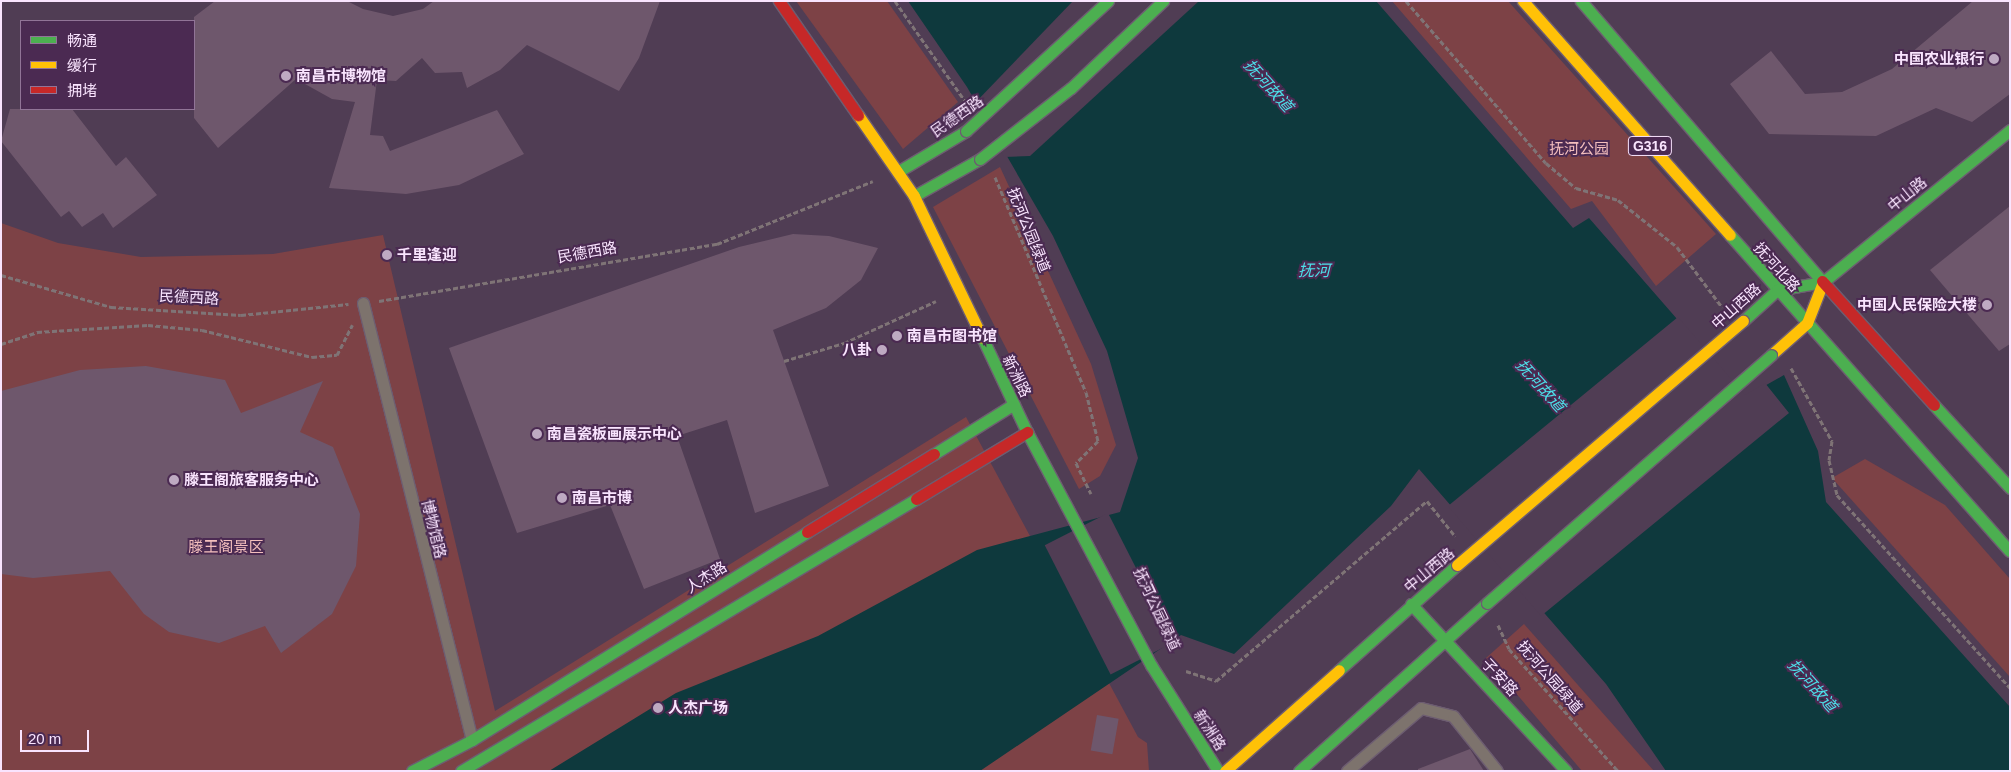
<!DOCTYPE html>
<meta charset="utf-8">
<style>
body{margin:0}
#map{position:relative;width:2011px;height:772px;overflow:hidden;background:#503d54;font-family:Arial,"Noto Sans SC",sans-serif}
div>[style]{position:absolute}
.green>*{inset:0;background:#7d4246}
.water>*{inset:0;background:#0e393d}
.pier>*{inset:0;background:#503d54;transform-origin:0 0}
.building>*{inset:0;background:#6e576c;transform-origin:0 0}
.path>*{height:3px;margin-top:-1.5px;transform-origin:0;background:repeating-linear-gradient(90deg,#7f7476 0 5px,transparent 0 7.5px)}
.roads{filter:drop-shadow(1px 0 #6d5d71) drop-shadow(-1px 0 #6d5d71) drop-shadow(0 1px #6d5d71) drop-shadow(0 -1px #6d5d71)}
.lane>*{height:11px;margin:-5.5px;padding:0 5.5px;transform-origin:5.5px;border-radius:5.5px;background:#7d736d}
.fast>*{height:11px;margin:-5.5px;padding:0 5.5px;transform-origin:5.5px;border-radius:5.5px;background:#4caf50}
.slow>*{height:11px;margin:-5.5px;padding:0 5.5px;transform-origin:5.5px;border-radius:5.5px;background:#ffc107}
.jam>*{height:11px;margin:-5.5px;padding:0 5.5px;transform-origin:5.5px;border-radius:5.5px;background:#c62828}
.bridges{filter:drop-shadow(1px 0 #6d5d71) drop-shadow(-1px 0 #6d5d71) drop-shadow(0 1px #6d5d71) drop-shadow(0 -1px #6d5d71)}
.fast-bridge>*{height:11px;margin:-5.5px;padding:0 5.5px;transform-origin:5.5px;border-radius:5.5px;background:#4caf50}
.slow-bridge>*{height:11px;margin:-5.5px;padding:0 5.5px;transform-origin:5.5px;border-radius:5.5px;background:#ffc107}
.dots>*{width:14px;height:14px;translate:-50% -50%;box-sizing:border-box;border:2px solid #4b2a52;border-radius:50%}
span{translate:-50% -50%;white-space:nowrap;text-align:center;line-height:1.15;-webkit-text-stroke:4px #4b2a52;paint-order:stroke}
.shield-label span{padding:1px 4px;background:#4b2a52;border:1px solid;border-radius:4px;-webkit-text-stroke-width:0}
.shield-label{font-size:14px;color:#f9e4fe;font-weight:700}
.poi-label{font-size:15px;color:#f9e4fe;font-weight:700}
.right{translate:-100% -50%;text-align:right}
.left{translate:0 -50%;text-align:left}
.street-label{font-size:15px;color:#f9e4fe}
.park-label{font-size:15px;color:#f4bfbd}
.water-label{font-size:16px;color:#4ce0e8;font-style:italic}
.frame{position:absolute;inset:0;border:2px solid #f9e4fe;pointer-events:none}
.legend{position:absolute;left:20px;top:20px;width:175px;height:90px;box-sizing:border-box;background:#4b2a52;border:1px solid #917497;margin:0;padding:6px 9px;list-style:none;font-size:15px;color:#f9e4fe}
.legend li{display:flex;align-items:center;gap:10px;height:25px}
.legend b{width:25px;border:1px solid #917497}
.scale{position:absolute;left:20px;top:730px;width:69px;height:22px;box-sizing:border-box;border:2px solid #f9e4fe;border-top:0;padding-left:6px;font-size:15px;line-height:18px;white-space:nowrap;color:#f9e4fe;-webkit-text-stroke:4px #4b2a52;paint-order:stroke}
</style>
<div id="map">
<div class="green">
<i style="clip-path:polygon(796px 1px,887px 1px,958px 102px,903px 149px)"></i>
<i style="clip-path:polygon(1392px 1px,1508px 1px,1716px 234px,1656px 286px,1592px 201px,1571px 209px)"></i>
<i style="clip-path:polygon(1000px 167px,1091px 364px,1116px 445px,1100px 476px,1079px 489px,933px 207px)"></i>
<i style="clip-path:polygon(1px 223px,58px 243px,141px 257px,273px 254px,383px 235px,495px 711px,966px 417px,1138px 737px,1147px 743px,1149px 771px,1px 771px)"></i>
<i style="clip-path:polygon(1865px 459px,1945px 505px,2010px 579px,2010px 677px,1832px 478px)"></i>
<i style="clip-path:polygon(1524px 624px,1654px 771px,1582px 771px,1486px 658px)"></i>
</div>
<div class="water">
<i style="clip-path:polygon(908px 1px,1376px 1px,1573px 228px,1589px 218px,1745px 397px,1784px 375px,1818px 451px,1826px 502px,2010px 707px,2010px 771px,1666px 771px,1606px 684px,1419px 469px,1391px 506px,1234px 654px,1181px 635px,980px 771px,549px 771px,676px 693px,818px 636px,977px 550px,1120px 512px,1138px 458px,1107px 351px,1053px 236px,967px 87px)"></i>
</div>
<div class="pier">
<i style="clip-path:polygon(1073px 1px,1199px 1px,1030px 156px,1004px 157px,974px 104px)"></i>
<i style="clip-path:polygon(1678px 317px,1745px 395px,1765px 383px,1789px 413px,1541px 616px,1448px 506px)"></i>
<i style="left:1108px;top:513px;width:145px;height:71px;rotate:63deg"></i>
</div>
<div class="building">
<i style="clip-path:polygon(215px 1px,347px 1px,363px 9px,393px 16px,423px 9px,434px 1px,660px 1px,639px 58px,619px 91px,527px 45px,500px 70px,467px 88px,462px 72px,435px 73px,422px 58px,396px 81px,377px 80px,370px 135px,383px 136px,390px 151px,497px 110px,524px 154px,459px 185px,406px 194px,329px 188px,355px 102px,332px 99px,296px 79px,218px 148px,194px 118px,194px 17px)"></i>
<i style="clip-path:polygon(1973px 1px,2010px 1px,2010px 94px,1972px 122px,1936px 108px,1876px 136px,1769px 134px,1730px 84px,1771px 51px,1805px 94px,1842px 92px,1892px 69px)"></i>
<i style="clip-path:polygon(10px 109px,72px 109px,116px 166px,126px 157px,157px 195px,113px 228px,103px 213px,82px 227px,69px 211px,61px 217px,1px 141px)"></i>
<i style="clip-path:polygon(2010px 206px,2010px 344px,1999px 351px,1930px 270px)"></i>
<i style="clip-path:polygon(793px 234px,829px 236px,878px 248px,861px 280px,826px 308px,773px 330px,829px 486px,755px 513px,727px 420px,677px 436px,720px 559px,644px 589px,610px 505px,517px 533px,449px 348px,739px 247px)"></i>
<i style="clip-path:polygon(146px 366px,225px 380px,241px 413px,323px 381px,300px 432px,333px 447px,360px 514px,356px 566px,332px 614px,281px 653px,265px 626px,219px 643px,169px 632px,144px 614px,110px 571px,33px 578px,1px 574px,1px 391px,80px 370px)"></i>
<i style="left:1097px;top:715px;width:22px;height:36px;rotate:10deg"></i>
<i style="clip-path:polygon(1470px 749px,1484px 771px,1418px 771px,1418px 769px)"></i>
</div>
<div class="path">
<i style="left:895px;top:1px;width:122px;rotate:55deg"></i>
<i style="left:1406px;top:1px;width:214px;rotate:49.2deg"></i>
<i style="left:1546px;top:163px;width:39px;rotate:40deg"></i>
<i style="left:1576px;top:188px;width:44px;rotate:15.9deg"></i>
<i style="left:1618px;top:200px;width:75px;rotate:38.5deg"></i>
<i style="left:1677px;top:247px;width:75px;rotate:53.1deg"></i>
<i style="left:995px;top:177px;width:233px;rotate:67.1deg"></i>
<i style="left:1086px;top:392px;width:50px;rotate:76.2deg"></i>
<i style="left:1098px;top:441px;width:31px;rotate:135deg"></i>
<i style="left:1076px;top:463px;width:34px;rotate:64deg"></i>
<i style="left:1px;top:275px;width:115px;rotate:16.2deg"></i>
<i style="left:111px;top:307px;width:130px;rotate:3.5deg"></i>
<i style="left:241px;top:315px;width:108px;rotate:-5.9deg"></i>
<i style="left:379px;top:301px;width:343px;rotate:-9.6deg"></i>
<i style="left:717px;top:244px;width:168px;rotate:-22deg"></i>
<i style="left:1px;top:344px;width:38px;rotate:-18deg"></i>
<i style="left:37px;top:332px;width:111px;rotate:-3.6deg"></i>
<i style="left:148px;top:325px;width:54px;rotate:5.3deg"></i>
<i style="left:202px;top:330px;width:113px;rotate:13.8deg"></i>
<i style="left:312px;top:357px;width:25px;rotate:-5deg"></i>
<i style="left:337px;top:355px;width:34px;rotate:-63deg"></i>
<i style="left:784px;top:361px;width:63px;rotate:-16.7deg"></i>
<i style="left:844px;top:343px;width:101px;rotate:-24.5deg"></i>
<i style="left:1791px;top:368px;width:84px;rotate:60.7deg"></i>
<i style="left:1832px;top:441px;width:19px;rotate:99deg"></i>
<i style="left:1829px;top:460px;width:36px;rotate:77deg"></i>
<i style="left:1837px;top:495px;width:259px;rotate:48.1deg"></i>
<i style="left:1498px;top:625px;width:26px;rotate:65deg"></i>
<i style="left:1509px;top:649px;width:164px;rotate:48.2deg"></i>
<i style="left:1186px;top:671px;width:32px;rotate:18deg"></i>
<i style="left:1216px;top:681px;width:277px;rotate:-40.5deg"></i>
<i style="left:1427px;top:501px;width:45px;rotate:51.3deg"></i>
</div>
<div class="roads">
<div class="lane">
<i style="left:363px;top:303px;width:450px;rotate:76deg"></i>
<i style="left:1347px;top:771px;width:97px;rotate:-40.4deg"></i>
<i style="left:1421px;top:708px;width:33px;rotate:14deg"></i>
<i style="left:1453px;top:716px;width:70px;rotate:51.3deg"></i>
</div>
<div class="fast">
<i style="left:1581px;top:1px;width:369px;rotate:49.3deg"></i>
<i style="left:899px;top:171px;width:78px;rotate:-30.8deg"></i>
<i style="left:914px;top:196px;width:76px;rotate:-29.3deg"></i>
<i style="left:1730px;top:235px;width:422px;rotate:48.5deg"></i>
<i style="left:1743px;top:321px;width:46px;rotate:-42.4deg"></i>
<i style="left:1777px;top:290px;width:47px;rotate:-9.9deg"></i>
<i style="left:1823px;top:282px;width:241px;rotate:-39.1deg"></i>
<i style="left:982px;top:337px;width:105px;rotate:64.7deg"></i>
<i style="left:1027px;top:432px;width:264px;rotate:62deg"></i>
<i style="left:1151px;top:665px;width:125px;rotate:57.7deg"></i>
<i style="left:1934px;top:405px;width:113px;rotate:47.5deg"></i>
<i style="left:934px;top:454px;width:94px;rotate:-32deg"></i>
<i style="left:1411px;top:604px;width:228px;rotate:47.1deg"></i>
<i style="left:1339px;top:670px;width:158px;rotate:-41.7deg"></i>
<i style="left:412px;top:771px;width:68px;rotate:-27.3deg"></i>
<i style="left:472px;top:740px;width:394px;rotate:-31.8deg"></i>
<i style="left:461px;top:771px;width:530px;rotate:-30.87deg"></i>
<i style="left:1299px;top:771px;width:252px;rotate:-41.8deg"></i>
</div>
<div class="slow">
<i style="left:1523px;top:1px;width:312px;rotate:48.5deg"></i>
<i style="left:858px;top:115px;width:98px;rotate:55.3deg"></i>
<i style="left:914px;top:196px;width:157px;rotate:64.3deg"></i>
<i style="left:1771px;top:355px;width:48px;rotate:-41.6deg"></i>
<i style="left:1807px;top:323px;width:44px;rotate:-68.7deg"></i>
<i style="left:1225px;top:771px;width:152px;rotate:-41.5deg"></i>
</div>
<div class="jam">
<i style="left:779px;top:1px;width:139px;rotate:55.3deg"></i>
<i style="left:1822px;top:281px;width:167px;rotate:47.9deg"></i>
<i style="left:916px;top:499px;width:130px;rotate:-31.1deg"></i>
<i style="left:807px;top:532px;width:149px;rotate:-31.6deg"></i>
</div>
</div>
<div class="bridges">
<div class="fast-bridge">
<i style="left:966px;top:131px;width:193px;rotate:-42.5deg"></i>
<i style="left:980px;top:159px;width:115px;rotate:-38deg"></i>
<i style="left:1071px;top:88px;width:127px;rotate:-43.4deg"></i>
<i style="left:1487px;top:603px;width:377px;rotate:-41.1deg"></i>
</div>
<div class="slow-bridge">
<i style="left:1457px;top:565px;width:376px;rotate:-40.5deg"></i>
</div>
</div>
<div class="dots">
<i style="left:1994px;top:59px;background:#beaac2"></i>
<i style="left:286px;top:76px;background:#beaac2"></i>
<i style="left:387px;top:255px;background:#beaac2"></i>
<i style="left:1987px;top:305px;background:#beaac2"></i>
<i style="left:897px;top:336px;background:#beaac2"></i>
<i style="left:882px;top:350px;background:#beaac2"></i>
<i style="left:537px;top:434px;background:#beaac2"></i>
<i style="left:174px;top:480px;background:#beaac2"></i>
<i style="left:562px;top:498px;background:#beaac2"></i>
<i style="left:658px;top:708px;background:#beaac2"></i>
</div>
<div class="shield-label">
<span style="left:1650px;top:146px">G316</span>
</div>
<div class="poi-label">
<span class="right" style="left:1984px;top:59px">中国农业银行</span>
<span class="left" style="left:296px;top:76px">南昌市博物馆</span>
<span class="left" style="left:397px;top:255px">千里逢迎</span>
<span class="right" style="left:1977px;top:305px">中国人民保险大楼</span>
<span class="left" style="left:907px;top:336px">南昌市图书馆</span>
<span class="right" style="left:872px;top:350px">八卦</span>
<span class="left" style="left:547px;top:434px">南昌瓷板画展示中心</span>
<span class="left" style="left:184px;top:480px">滕王阁旅客服务中心</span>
<span class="left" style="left:572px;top:498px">南昌市博</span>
<span class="left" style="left:668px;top:708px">人杰广场</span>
</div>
<div class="street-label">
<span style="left:957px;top:116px;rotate:-35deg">民德西路</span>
<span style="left:1907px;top:194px;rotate:-39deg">中山路</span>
<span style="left:1029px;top:230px;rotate:68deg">抚河公园绿道</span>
<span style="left:587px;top:252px;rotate:-10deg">民德西路</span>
<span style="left:1777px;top:267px;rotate:48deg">抚河北路</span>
<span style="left:189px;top:297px;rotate:3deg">民德西路</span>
<span style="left:1736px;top:306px;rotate:-42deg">中山西路</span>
<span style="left:1017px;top:376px;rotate:64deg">新洲路</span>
<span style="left:434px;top:529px;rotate:76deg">博物馆路</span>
<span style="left:1429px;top:570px;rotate:-40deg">中山西路</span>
<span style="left:706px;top:577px;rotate:-32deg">人杰路</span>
<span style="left:1157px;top:609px;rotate:65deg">抚河公园绿道</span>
<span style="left:1500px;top:677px;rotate:47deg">子安路</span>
<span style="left:1550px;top:677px;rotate:49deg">抚河公园绿道</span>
<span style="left:1210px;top:730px;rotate:57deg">新洲路</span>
</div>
<div class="park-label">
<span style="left:1579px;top:149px">抚河公园</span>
<span style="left:226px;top:547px">滕王阁景区</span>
</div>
<div class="water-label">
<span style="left:1268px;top:86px;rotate:48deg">抚河故道</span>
<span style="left:1314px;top:271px">抚河</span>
<span style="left:1540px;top:386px;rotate:48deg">抚河故道</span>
<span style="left:1812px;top:686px;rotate:48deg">抚河故道</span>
</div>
<div class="frame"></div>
<ul class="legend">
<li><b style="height:6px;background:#4caf50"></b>畅通</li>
<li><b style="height:6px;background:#ffc107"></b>缓行</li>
<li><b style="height:6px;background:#c62828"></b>拥堵</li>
</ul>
<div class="scale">20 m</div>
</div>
